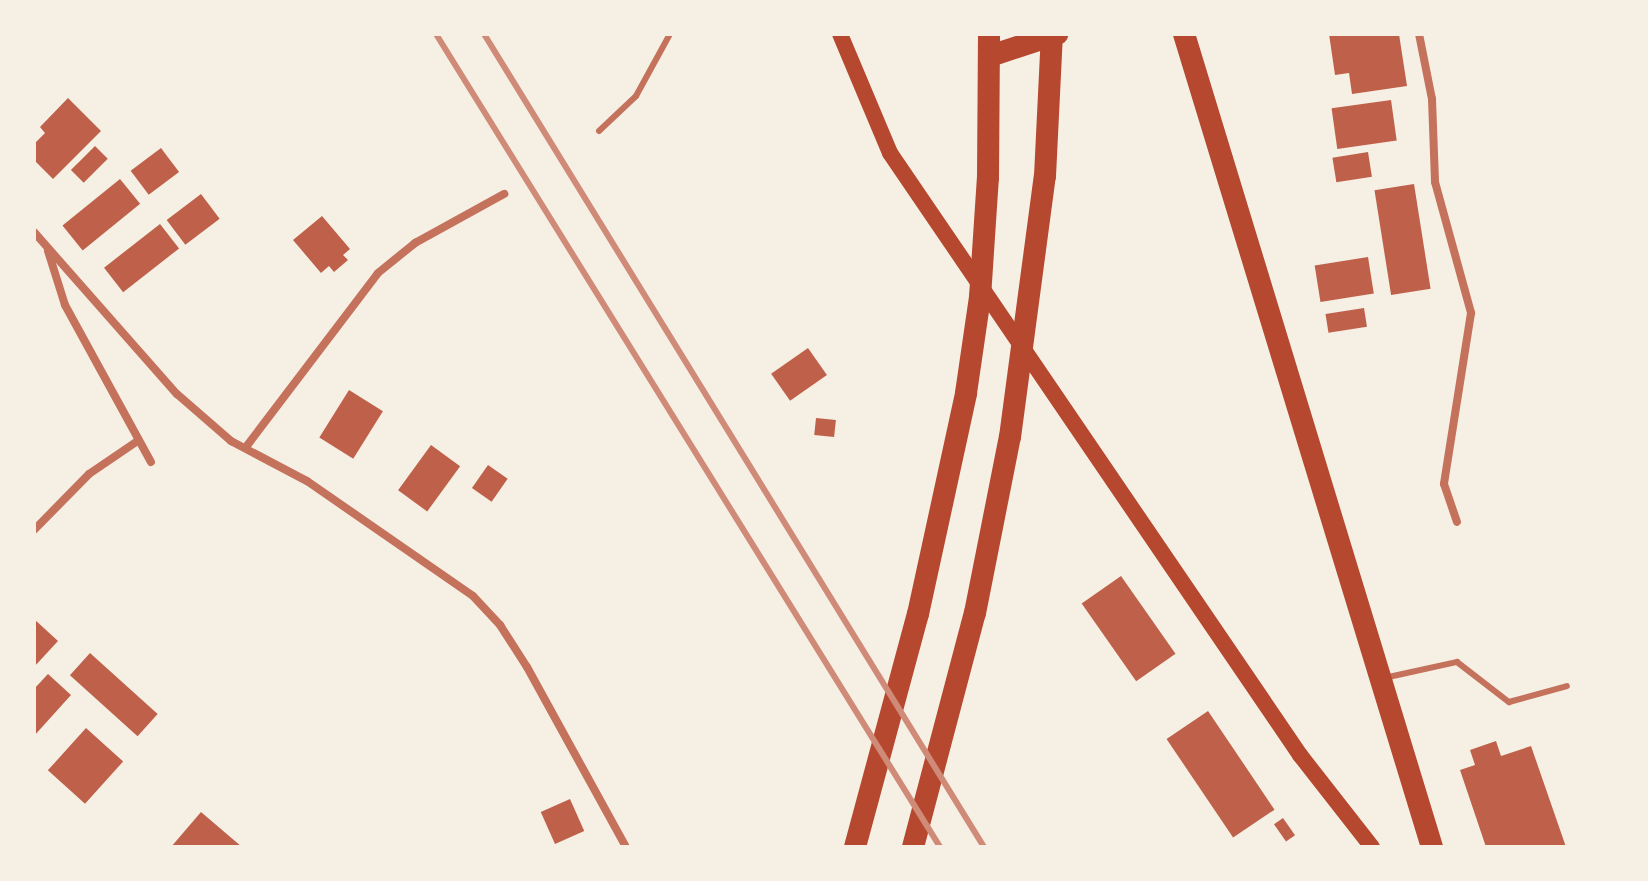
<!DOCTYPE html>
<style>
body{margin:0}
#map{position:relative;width:1648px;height:881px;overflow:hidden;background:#f6efe4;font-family:"Fira Sans",sans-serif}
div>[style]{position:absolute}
.building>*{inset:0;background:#bf614a;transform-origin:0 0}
.service>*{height:6px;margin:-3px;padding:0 3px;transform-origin:3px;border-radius:3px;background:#c5725c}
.minor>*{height:8px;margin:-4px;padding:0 4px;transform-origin:4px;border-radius:4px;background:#c5725c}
.secondary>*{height:16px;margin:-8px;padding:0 8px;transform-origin:8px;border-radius:8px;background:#b5482f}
.trunk>*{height:22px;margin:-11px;padding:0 11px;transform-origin:11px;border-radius:11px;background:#b5482f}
.rail>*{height:6px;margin:-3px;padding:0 3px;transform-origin:3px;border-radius:3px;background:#cf8b77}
span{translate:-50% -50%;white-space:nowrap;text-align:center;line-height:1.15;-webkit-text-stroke:7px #f6efe4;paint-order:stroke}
.frame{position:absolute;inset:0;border:36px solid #f6efe4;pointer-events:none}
</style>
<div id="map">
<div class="building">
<i style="clip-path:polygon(1329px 34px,1399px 34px,1407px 86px,1352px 94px,1349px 73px,1335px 75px)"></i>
<i style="clip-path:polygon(68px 98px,101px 131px,53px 179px,34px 160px,34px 144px,45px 133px,40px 127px)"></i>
<i style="left:1391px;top:100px;width:41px;height:60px;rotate:82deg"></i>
<i style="left:95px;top:146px;width:18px;height:34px;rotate:45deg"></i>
<i style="left:161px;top:148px;width:30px;height:38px;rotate:53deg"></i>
<i style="left:1368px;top:152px;width:25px;height:36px;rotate:81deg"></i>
<i style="left:120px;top:179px;width:32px;height:74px;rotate:51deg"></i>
<i style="left:1414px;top:184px;width:106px;height:40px;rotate:81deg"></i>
<i style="left:201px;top:194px;width:31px;height:43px;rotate:53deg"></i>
<i style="clip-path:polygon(322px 216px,350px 249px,343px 255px,348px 260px,334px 272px,329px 266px,321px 273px,293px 240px)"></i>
<i style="left:160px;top:224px;width:31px;height:71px;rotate:52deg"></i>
<i style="left:1368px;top:257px;width:37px;height:54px;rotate:81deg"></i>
<i style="left:1364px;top:308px;width:19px;height:39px;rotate:81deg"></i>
<i style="left:808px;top:348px;width:33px;height:45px;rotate:55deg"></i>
<i style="left:349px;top:390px;width:40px;height:56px;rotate:32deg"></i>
<i style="left:816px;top:418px;width:20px;height:17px;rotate:6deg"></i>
<i style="left:431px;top:445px;width:36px;height:56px;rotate:36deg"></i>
<i style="left:488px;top:465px;width:24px;height:28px;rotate:35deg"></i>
<i style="left:1121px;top:576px;width:95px;height:48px;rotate:55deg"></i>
<i style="clip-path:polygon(34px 619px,58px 641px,34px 667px)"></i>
<i style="left:90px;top:653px;width:91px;height:30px;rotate:42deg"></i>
<i style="clip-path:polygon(48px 674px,71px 695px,34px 736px,34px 689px)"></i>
<i style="left:1208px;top:711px;width:119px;height:50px;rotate:56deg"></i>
<i style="left:86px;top:728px;width:50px;height:57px;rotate:42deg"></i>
<i style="clip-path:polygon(1496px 741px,1501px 756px,1531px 746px,1566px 847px,1486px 847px,1460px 770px,1475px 765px,1470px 750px)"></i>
<i style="left:570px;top:799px;width:35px;height:32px;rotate:66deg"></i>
<i style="clip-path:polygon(201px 812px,242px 847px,171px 847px)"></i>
<i style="left:1283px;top:818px;width:21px;height:11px;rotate:55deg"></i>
</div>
<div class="service">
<i style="left:599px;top:131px;width:51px;rotate:-43.4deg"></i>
<i style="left:636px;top:96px;width:71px;rotate:-61.3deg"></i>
<i style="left:1384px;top:678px;width:75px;rotate:-12.4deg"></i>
<i style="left:1457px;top:662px;width:66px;rotate:37.6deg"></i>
<i style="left:1509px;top:702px;width:60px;rotate:-15.4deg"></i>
</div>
<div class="minor">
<i style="left:1419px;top:34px;width:66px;rotate:78.7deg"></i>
<i style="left:1432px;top:99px;width:83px;rotate:87.9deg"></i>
<i style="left:1435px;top:182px;width:136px;rotate:74.6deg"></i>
<i style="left:1471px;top:313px;width:173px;rotate:99deg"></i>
<i style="left:1444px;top:484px;width:40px;rotate:71.1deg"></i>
<i style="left:34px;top:232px;width:216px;rotate:48.6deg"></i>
<i style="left:177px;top:394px;width:72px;rotate:41deg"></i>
<i style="left:231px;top:441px;width:86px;rotate:27.8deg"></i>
<i style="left:307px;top:481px;width:202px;rotate:34.7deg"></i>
<i style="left:473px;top:596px;width:40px;rotate:47deg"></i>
<i style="left:500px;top:625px;width:50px;rotate:57.3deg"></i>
<i style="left:527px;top:667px;width:205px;rotate:61.2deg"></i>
<i style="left:48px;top:251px;width:57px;rotate:72.5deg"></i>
<i style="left:65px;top:305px;width:179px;rotate:61.3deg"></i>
<i style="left:246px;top:447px;width:218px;rotate:-52.8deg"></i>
<i style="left:378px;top:273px;width:48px;rotate:-39deg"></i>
<i style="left:415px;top:243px;width:102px;rotate:-28.8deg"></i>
<i style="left:34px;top:530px;width:78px;rotate:-45.5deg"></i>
<i style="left:89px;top:474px;width:60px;rotate:-34.2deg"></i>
</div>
<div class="secondary">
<i style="left:840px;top:34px;width:129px;rotate:67.2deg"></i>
<i style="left:890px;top:153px;width:728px;rotate:55.74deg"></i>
<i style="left:1300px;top:755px;width:117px;rotate:52deg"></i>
</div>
<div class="trunk">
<i style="left:1184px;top:34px;width:850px;rotate:73.04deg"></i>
<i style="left:990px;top:56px;width:71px;rotate:-18.2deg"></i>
<i style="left:855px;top:847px;width:241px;rotate:-74.9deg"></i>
<i style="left:918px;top:614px;width:226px;rotate:-77.7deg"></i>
<i style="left:966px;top:393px;width:97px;rotate:-81.7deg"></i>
<i style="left:980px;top:297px;width:119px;rotate:-86.2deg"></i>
<i style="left:988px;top:178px;width:144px;rotate:-89.6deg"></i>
<i style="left:913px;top:847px;width:242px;rotate:-75.2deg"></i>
<i style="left:975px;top:613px;width:179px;rotate:-78.8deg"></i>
<i style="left:1010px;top:437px;width:263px;rotate:-82.4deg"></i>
<i style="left:1045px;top:176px;width:142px;rotate:-87.2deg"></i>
</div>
<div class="rail">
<i style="left:436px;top:34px;width:957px;rotate:58.2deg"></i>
<i style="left:484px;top:34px;width:954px;rotate:58.41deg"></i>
</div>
<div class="frame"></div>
</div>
